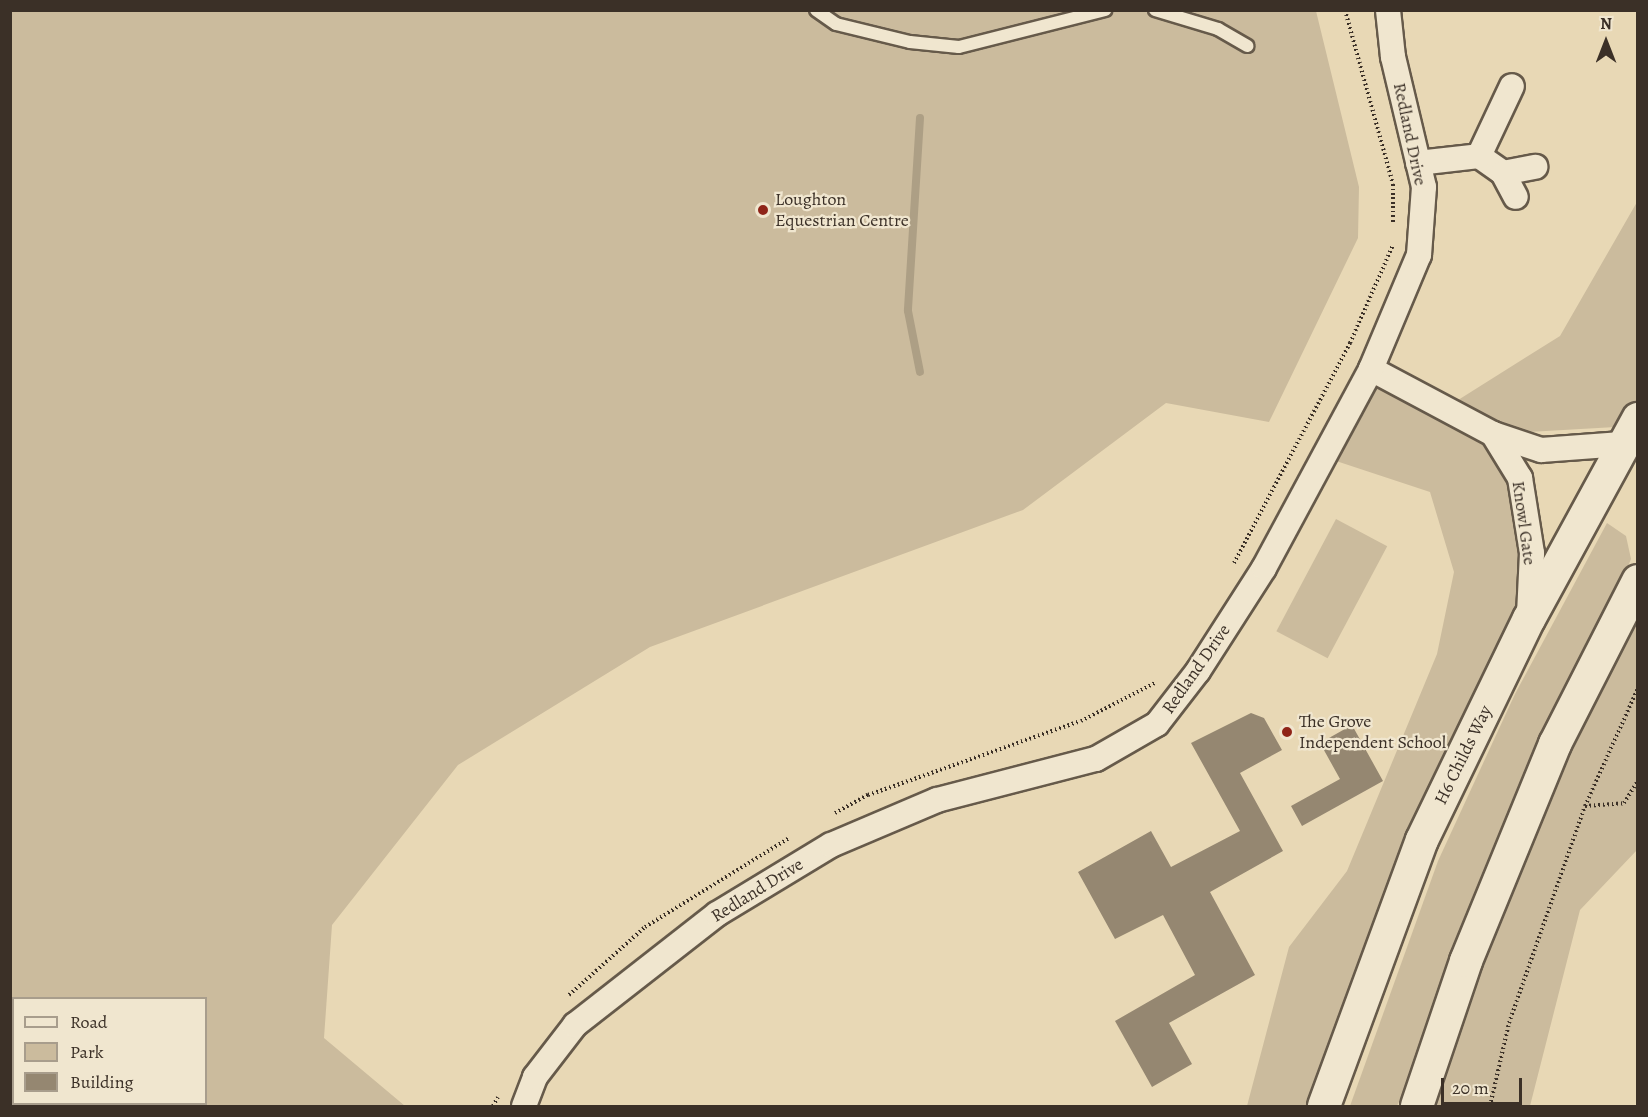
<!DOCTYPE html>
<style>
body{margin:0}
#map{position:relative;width:1648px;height:1117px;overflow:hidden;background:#e8d8b5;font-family:Alegreya,serif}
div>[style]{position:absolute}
.green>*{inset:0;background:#cbbb9d;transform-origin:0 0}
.stream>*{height:8px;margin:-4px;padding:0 4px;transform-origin:4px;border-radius:4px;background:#ad9f85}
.building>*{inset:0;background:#958771}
.path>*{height:4px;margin-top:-2px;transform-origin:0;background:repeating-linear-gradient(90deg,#3b3027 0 1.5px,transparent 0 4.5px)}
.roads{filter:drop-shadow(2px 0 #665a4a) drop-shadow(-2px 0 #665a4a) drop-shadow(0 2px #665a4a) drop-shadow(0 -2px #665a4a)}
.service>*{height:12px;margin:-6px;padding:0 6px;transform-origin:6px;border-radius:6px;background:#f0e6cf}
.minor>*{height:24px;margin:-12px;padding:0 12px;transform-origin:12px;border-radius:12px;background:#f0e6cf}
.tertiary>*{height:32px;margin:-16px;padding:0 16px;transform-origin:16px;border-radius:16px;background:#f0e6cf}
.dots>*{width:16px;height:16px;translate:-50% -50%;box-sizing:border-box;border:3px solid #f0e6cf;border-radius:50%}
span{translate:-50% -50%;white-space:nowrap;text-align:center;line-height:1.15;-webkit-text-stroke:4.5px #f0e6cf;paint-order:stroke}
.street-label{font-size:18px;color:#3b3027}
.poi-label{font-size:18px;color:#3b3027}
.left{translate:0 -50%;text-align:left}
.frame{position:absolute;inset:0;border:12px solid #3b3027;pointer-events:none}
.legend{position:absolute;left:12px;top:997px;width:195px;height:108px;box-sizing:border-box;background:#f0e6cf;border:2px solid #a89d8c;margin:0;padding:8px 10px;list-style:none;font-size:18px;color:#3b3027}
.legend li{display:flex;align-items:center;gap:12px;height:30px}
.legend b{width:30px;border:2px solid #a89d8c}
.north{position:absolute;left:1576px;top:12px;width:60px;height:60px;-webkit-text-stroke:4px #f0e6cf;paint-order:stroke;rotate:0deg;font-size:16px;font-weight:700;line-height:24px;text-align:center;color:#3b3027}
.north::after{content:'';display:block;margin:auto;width:21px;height:27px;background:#3b3027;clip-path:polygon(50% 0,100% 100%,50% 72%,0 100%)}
.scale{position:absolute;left:1441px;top:1078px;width:81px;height:27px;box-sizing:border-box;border:3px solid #3b3027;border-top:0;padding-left:8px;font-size:18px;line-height:21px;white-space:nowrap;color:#3b3027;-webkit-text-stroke:4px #f0e6cf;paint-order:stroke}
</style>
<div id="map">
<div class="green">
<i style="clip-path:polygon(evenodd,10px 11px,1316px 11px,1359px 187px,1358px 238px,1269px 422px,1166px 403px,1023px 510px,650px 647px,458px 765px,332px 925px,324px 1038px,405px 1106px,11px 1106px,10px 11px,14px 998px,206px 998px,206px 1104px,14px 1104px,14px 998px)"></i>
<i style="clip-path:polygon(1637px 202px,1637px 419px,1633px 426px,1494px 434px,1520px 478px,1529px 619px,1326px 1106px,1247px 1106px,1289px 947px,1347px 871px,1437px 654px,1454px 572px,1430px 492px,1324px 457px,1371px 369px,1447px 407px,1560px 336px)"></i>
<i style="left:1336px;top:519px;width:58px;height:127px;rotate:28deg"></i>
<i style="clip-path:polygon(1607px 523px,1626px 536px,1631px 559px,1429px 1038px,1397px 1106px,1350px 1106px,1438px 861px,1515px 694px)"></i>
<i style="clip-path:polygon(1637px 581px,1637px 850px,1580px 910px,1530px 1106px,1417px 1106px)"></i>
</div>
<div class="stream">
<i style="left:920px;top:118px;width:193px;rotate:93.6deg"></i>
<i style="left:908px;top:311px;width:62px;rotate:78.9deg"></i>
</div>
<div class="building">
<i style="clip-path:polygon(1251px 713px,1264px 718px,1282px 750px,1240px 773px,1283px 851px,1210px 892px,1255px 975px,1169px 1023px,1192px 1064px,1152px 1087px,1115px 1021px,1195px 975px,1163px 915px,1115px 939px,1078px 872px,1151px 831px,1171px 867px,1240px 831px,1191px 743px)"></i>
<i style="clip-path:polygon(1352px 725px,1383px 781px,1302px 826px,1291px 806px,1340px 779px,1320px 743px)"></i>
</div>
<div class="path">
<i style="left:1345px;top:10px;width:180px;rotate:74.6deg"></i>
<i style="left:1393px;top:184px;width:38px;rotate:90deg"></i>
<i style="left:1234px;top:563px;width:249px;rotate:-62.2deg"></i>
<i style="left:1350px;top:343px;width:107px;rotate:-66.3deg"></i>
<i style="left:1585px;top:806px;width:39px;rotate:-4deg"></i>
<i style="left:1624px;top:803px;width:26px;rotate:-58deg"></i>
<i style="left:835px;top:813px;width:38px;rotate:-29deg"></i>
<i style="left:868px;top:795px;width:225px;rotate:-19.2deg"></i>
<i style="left:1081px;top:721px;width:83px;rotate:-27.2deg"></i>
<i style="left:569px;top:995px;width:102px;rotate:-41.8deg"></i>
<i style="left:645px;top:927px;width:169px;rotate:-31.7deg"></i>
<i style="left:493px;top:1106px;width:10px;rotate:-61deg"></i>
<i style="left:1490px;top:1106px;width:85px;rotate:-77.1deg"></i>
<i style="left:1509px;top:1023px;width:230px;rotate:-70.7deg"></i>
<i style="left:1585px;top:806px;width:129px;rotate:-65.8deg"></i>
</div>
<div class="roads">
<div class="service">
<i style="left:816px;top:10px;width:24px;rotate:35deg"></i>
<i style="left:836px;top:24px;width:76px;rotate:13.7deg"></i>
<i style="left:910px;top:42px;width:49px;rotate:5.8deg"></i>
<i style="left:959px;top:47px;width:151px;rotate:-14.2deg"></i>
<i style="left:1155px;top:10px;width:66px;rotate:16.8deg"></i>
<i style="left:1218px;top:29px;width:34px;rotate:30deg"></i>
</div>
<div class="minor">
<i style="left:1479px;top:156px;width:29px;rotate:35deg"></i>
<i style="left:1503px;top:173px;width:27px;rotate:62deg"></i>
<i style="left:1418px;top:163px;width:61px;rotate:-6.5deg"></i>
<i style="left:1479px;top:156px;width:77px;rotate:-64.8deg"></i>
<i style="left:1503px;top:173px;width:33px;rotate:-11deg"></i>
<i style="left:1371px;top:369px;width:138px;rotate:28deg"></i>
<i style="left:1493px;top:434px;width:51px;rotate:18.4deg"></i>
<i style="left:1541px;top:450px;width:81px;rotate:-4.2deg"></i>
<i style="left:1493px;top:434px;width:52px;rotate:58.5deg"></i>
<i style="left:1520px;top:478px;width:76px;rotate:80.9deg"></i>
<i style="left:1532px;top:553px;width:62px;rotate:92.8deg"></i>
<i style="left:524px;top:1106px;width:31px;rotate:-69deg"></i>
<i style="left:535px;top:1077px;width:66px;rotate:-52.4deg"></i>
<i style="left:575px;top:1025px;width:180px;rotate:-38deg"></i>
<i style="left:717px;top:914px;width:133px;rotate:-31.2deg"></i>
<i style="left:831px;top:845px;width:115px;rotate:-23deg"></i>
<i style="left:937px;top:800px;width:164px;rotate:-14.5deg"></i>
<i style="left:1096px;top:759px;width:70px;rotate:-29.8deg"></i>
<i style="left:1157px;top:724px;width:67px;rotate:-52.3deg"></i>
<i style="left:1198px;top:671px;width:122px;rotate:-57.3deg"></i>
<i style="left:1264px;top:568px;width:226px;rotate:-61.7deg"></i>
<i style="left:1371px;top:369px;width:124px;rotate:-67.2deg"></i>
<i style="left:1419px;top:255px;width:68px;rotate:-85.8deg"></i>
<i style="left:1424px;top:187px;width:134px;rotate:-103.4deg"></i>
<i style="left:1393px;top:57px;width:47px;rotate:-96.1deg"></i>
</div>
<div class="tertiary">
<i style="left:1324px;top:1106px;width:283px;rotate:-69.8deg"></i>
<i style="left:1422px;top:840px;width:246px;rotate:-64.2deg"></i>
<i style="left:1529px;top:619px;width:228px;rotate:-61.4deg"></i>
<i style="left:1417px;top:1106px;width:153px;rotate:-71.3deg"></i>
<i style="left:1466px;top:961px;width:235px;rotate:-67.7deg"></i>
<i style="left:1555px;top:744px;width:183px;rotate:-63deg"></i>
</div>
</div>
<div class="dots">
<i style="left:763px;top:210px;background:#8f2418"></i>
<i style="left:1287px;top:732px;background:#8f2418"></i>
</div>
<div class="street-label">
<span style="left:1410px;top:134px;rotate:78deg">Redland Drive</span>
<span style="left:1524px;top:523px;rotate:82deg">Knowl Gate</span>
<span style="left:1196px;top:669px;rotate:-55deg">Redland Drive</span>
<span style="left:1463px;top:755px;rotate:-64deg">H6 Childs Way</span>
<span style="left:757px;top:890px;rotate:-32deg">Redland Drive</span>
</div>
<div class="poi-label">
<span class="left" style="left:775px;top:210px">Loughton<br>Equestrian Centre</span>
<span class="left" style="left:1299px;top:732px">The Grove<br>Independent School</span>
</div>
<div class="frame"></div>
<ul class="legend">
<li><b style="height:8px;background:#f0e6cf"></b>Road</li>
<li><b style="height:16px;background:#cbbb9d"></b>Park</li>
<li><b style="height:16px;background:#958771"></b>Building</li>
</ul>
<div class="north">N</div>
<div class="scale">20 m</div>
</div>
